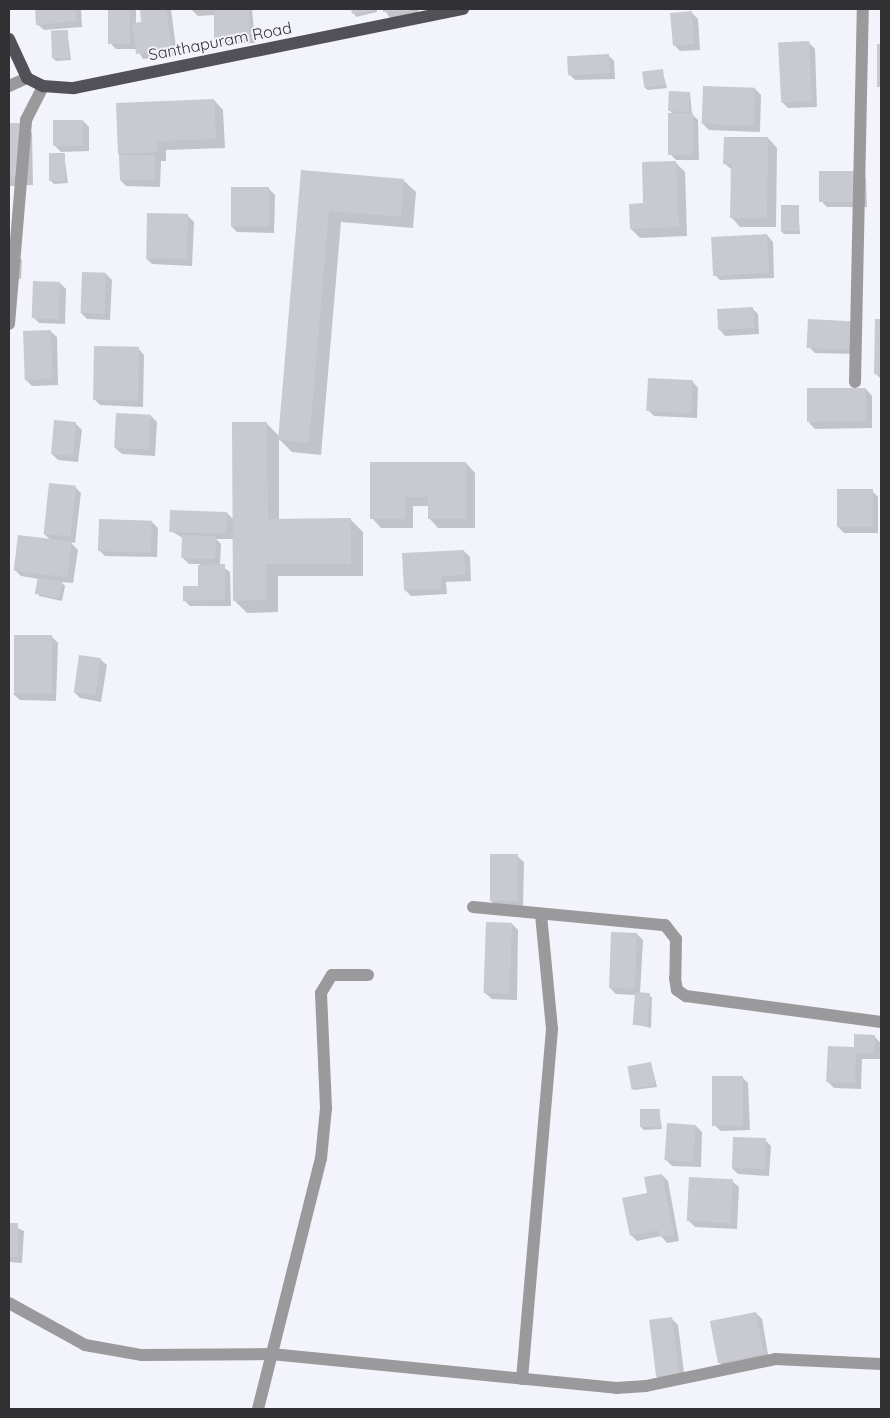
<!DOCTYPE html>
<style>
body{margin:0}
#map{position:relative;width:890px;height:1418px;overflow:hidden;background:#f3f3fc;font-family:Quicksand,sans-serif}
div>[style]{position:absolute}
.shadow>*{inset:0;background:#0003;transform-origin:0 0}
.building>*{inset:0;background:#c9c9d1;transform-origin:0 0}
.minor>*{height:12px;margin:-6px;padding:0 6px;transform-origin:6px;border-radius:6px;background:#9a9a9d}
.major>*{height:12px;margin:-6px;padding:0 6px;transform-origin:6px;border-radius:6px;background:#515157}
span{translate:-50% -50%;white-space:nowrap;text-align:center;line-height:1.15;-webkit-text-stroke:4px #f3f3fc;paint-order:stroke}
.street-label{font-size:16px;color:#313134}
.frame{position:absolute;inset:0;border:10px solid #313134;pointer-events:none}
</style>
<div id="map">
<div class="shadow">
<i style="clip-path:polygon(36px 9px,81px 9px,82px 27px,44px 30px,37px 24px)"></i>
<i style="clip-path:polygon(109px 9px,136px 9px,136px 24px,143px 23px,141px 9px,171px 9px,177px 55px,143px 59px,137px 49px,116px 49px,110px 43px)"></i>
<i style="clip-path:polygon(191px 9px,252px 9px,255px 43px,222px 44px,216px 38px,215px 15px,198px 16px)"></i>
<i style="clip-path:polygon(352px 9px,377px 9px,377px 12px,356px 17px)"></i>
<i style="clip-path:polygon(384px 9px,418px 9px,418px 16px,390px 18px)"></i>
<i style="clip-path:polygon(692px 13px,698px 19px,700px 50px,680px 51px,674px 45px)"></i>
<i style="clip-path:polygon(67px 31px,71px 60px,56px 61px,53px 58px)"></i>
<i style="clip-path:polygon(809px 43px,815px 49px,817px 107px,788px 108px,782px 102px,779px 44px)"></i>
<i style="left:878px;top:46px;width:3px;height:41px"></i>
<i style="clip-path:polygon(608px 55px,614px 61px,615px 79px,575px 80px,569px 74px)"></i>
<i style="clip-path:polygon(662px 70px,667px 88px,648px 90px,645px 88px)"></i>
<i style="clip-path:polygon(755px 89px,761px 95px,760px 132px,709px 130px,703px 124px)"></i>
<i style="clip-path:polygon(690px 93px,692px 114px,698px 120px,699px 160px,676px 160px,670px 154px,674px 115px,670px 111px)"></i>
<i style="clip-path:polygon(214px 100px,223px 110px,225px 148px,166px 150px,166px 161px,161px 161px,160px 187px,126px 186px,120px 180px,119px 153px)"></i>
<i style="clip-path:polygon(83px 121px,89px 127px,89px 151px,61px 152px,55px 146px)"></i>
<i style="clip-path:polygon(9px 124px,23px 124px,32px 133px,33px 185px,9px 186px)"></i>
<i style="clip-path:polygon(768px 138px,777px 148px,776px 227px,740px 227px,731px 217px,732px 170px,724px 163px)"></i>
<i style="clip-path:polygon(64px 154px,68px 183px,54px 184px,51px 181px)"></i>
<i style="clip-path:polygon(676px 163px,685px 172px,687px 236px,640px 238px,631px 229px)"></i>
<i style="clip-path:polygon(302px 172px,403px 180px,416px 192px,413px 228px,341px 222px,321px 455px,292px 452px,279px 439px,279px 520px,350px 519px,363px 532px,363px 576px,278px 576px,278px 612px,247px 613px,234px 600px,234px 539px,216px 539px,221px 544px,220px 565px,230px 572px,231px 606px,190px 606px,184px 600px,200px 587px,200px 564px,189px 564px,183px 558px,183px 538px,171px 531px,227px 513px,234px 520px,266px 423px,280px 437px)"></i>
<i style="clip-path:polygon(860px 172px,866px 178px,867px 207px,827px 207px,821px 201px)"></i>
<i style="clip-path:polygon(269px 189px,275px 195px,274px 233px,237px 232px,231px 226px)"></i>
<i style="clip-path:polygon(798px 207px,800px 234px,784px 234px,781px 231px)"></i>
<i style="clip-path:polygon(188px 216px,194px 222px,192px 266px,152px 264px,146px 258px)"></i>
<i style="clip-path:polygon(767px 235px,773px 242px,774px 278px,720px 280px,714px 274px)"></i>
<i style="clip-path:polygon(16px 254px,22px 260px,21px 279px,9px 278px)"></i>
<i style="clip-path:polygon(106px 274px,112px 280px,110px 320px,87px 319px,81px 313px)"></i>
<i style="clip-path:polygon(60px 283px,66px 289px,65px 324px,39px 323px,33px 317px)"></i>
<i style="clip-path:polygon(752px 308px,758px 314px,759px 334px,725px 336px,719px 329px)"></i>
<i style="clip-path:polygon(876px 321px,881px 321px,881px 379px,875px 373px)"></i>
<i style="clip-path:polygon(850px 322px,856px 354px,815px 353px,809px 347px)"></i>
<i style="clip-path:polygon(50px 331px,57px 337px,58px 385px,32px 386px,26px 380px)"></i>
<i style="clip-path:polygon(138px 348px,144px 355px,143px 407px,100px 405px,94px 399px)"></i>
<i style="clip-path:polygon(692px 381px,698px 388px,697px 418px,654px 416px,648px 410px)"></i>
<i style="clip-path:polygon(866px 389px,872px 396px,872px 428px,815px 429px,809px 423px)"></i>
<i style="clip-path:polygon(151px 416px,157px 422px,155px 456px,122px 454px,115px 448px)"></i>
<i style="clip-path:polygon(76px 424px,82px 430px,78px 462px,58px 460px,52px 454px)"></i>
<i style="clip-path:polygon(372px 463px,466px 463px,475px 473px,475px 528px,438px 528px,429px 518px,429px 506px,413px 506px,413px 528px,381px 528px,372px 518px)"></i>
<i style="clip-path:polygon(75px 487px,81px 493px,75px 543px,70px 542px,78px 550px,73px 583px,61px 582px,65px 586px,62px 601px,39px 596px,39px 579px,21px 576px,15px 570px,52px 541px,44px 534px)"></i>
<i style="clip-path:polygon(872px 491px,878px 497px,878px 533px,844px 533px,838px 527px)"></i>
<i style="clip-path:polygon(152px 522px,158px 528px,157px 557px,105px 556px,99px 550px)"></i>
<i style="clip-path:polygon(464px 551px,470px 557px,471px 581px,446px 582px,447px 594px,411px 596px,405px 590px)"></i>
<i style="clip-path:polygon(52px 637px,58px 643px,56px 701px,20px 700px,13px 694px)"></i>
<i style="clip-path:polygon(100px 659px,107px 665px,101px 702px,80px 698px,74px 692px)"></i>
<i style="clip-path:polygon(517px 856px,524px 862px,523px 907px,496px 906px,490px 900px)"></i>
<i style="clip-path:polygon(512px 924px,518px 930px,517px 1000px,492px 999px,485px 993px)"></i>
<i style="clip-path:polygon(637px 934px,643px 940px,640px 994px,652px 997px,651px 1028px,634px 1024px,636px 995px,616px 994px,610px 988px)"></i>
<i style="clip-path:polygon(874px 1036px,881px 1043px,880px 1059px,862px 1059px,861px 1089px,834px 1088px,828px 1082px,855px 1049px)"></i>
<i style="clip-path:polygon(651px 1063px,657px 1087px,634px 1090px,631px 1088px)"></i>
<i style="clip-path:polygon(742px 1077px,748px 1083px,750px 1130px,721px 1131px,714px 1125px)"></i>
<i style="clip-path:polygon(659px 1110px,662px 1129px,644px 1130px,641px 1127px)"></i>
<i style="clip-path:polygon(696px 1126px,702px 1132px,701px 1167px,672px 1166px,666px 1160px)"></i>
<i style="clip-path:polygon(765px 1140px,771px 1146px,769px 1176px,738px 1174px,732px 1168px)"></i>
<i style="clip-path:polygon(662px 1175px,668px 1181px,679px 1241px,667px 1243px,661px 1236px,637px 1241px,631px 1235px)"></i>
<i style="clip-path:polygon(732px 1181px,739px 1187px,737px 1229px,695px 1227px,688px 1220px)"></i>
<i style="clip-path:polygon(9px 1224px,24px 1231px,22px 1263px,9px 1262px)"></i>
<i style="clip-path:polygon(756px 1313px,762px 1319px,769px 1360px,725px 1368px,719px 1362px)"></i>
<i style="clip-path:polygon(672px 1319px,678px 1325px,685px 1380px,663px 1382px,656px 1376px)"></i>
</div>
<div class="building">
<i style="clip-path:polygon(35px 9px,76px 9px,77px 21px,36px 25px)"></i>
<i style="left:108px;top:9px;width:22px;height:35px"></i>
<i style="clip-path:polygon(140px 9px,166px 9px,172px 49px,136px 54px,132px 23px,141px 22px)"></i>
<i style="left:214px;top:9px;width:35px;height:29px"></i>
<i style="clip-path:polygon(351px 9px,376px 9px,376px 10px,352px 14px)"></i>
<i style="clip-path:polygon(383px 9px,412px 9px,412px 11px,383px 12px)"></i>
<i style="left:692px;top:11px;width:33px;height:22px;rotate:85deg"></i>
<i style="left:68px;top:30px;width:28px;height:17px;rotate:88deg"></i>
<i style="left:809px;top:41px;width:60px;height:31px;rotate:87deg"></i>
<i style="left:877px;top:44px;width:4px;height:43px"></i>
<i style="left:609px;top:54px;width:19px;height:42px;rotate:87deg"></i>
<i style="left:663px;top:69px;width:16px;height:21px;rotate:83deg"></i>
<i style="left:703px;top:86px;width:52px;height:38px;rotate:2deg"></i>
<i style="left:669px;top:91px;width:21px;height:20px;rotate:3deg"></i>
<i style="clip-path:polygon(214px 99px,216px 139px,157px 141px,158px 152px,118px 154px,116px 103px)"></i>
<i style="left:668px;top:113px;width:25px;height:42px"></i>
<i style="left:53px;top:120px;width:30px;height:26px"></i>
<i style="left:9px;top:123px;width:14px;height:54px"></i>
<i style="clip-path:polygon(724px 137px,768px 137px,767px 218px,730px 218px,731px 164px,723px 164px)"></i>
<i style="left:65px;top:153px;width:28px;height:16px;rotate:90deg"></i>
<i style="left:120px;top:155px;width:35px;height:25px"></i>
<i style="clip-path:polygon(676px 161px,679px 227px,630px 229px,629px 204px,643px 203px,642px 162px)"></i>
<i style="clip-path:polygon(301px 170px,404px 179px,401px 217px,329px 211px,309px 443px,278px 440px)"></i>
<i style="left:819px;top:171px;width:42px;height:31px"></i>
<i style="left:231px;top:187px;width:38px;height:39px"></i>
<i style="left:781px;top:205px;width:18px;height:26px"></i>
<i style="left:147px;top:213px;width:41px;height:45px;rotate:1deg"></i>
<i style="left:767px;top:234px;width:39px;height:56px;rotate:87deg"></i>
<i style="left:82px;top:272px;width:24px;height:41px;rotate:2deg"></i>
<i style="left:33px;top:281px;width:27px;height:37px;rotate:2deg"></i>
<i style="left:753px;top:307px;width:21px;height:36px;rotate:87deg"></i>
<i style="left:808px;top:319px;width:43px;height:29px;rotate:3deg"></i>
<i style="clip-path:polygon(875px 319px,881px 319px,881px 374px,874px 374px)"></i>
<i style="left:51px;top:330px;width:49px;height:28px;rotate:88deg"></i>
<i style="left:94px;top:346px;width:45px;height:54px;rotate:1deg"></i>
<i style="left:648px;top:378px;width:45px;height:33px;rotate:3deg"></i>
<i style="left:866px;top:388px;width:34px;height:59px;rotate:90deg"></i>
<i style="left:116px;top:413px;width:35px;height:35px;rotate:3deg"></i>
<i style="left:54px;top:420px;width:22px;height:34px;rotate:5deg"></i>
<i style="clip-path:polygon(232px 422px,267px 422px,268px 519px,351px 518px,351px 564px,266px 564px,266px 600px,233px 601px)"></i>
<i style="clip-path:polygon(370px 462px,466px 462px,466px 519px,428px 519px,428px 497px,405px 497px,405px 519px,370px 519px)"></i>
<i style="left:49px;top:483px;width:27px;height:51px;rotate:6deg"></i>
<i style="left:837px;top:489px;width:36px;height:38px"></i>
<i style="left:170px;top:510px;width:57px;height:22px;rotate:2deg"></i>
<i style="left:99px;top:519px;width:53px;height:32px;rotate:2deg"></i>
<i style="left:18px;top:535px;width:54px;height:36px;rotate:7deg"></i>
<i style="left:182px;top:535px;width:34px;height:23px;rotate:2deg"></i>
<i style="clip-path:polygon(464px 550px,465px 575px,441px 576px,441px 589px,404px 590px,402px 553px)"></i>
<i style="clip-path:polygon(225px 564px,225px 600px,183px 601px,183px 586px,198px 586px,198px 565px)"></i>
<i style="left:38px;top:577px;width:25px;height:17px;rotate:11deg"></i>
<i style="left:14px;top:635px;width:38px;height:59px"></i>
<i style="left:79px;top:655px;width:22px;height:38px;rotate:8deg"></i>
<i style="left:490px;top:854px;width:28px;height:47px"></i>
<i style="left:486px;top:922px;width:26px;height:71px;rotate:2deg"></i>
<i style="left:611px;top:932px;width:26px;height:56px;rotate:2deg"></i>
<i style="left:635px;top:992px;width:15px;height:33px;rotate:4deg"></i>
<i style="clip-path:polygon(854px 1034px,875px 1035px,874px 1054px,856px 1053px,855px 1083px,826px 1082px,828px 1046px,854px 1047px)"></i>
<i style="left:651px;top:1062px;width:23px;height:24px;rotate:80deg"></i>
<i style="left:712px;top:1076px;width:31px;height:50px"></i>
<i style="left:660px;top:1109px;width:18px;height:20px;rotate:90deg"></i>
<i style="left:667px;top:1123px;width:29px;height:37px;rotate:4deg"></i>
<i style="left:733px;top:1137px;width:33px;height:31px;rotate:2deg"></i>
<i style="clip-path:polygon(662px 1174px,674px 1235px,660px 1237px,658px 1230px,630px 1236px,622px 1198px,647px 1193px,644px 1177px)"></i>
<i style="left:689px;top:1177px;width:44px;height:44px;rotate:3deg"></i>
<i style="left:9px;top:1223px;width:9px;height:34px"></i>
<i style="left:756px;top:1312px;width:43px;height:47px;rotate:79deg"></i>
<i style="left:672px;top:1317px;width:57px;height:23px;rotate:83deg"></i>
</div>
<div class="minor">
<i style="left:9px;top:86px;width:20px;rotate:-24deg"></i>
<i style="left:9px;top:324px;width:205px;rotate:-85.2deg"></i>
<i style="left:26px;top:120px;width:38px;rotate:-63deg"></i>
<i style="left:855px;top:382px;width:373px;rotate:-88.8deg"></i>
<i style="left:473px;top:907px;width:193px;rotate:5.4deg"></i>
<i style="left:665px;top:925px;width:18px;rotate:52deg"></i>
<i style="left:676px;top:939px;width:39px;rotate:91deg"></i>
<i style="left:675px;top:978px;width:12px;rotate:81deg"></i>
<i style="left:677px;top:990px;width:11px;rotate:34deg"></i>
<i style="left:686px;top:996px;width:197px;rotate:7.6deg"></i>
<i style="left:9px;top:1303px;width:87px;rotate:28.9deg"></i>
<i style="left:85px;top:1345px;width:58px;rotate:10deg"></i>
<i style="left:142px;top:1355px;width:129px;rotate:-0.4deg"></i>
<i style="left:271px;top:1354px;width:347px;rotate:5.6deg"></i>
<i style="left:616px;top:1388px;width:30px;rotate:-4deg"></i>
<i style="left:646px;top:1386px;width:132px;rotate:-11.8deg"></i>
<i style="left:775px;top:1359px;width:106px;rotate:2.7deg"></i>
<i style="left:522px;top:1379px;width:351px;rotate:-85.1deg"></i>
<i style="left:552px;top:1029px;width:116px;rotate:-95.5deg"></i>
<i style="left:258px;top:1409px;width:258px;rotate:-75.9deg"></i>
<i style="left:321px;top:1159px;width:51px;rotate:-84.4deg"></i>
<i style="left:326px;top:1108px;width:115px;rotate:-92.5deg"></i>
<i style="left:321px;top:993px;width:21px;rotate:-59deg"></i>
<i style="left:332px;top:975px;width:36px"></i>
</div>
<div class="major">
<i style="left:9px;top:39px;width:43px;rotate:65.2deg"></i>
<i style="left:27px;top:78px;width:18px;rotate:27deg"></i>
<i style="left:43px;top:86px;width:31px;rotate:4deg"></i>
<i style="left:74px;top:88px;width:397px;rotate:-11.5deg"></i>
</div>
<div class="street-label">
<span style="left:220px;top:41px;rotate:-11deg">Santhapuram Road</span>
</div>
<div class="frame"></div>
</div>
